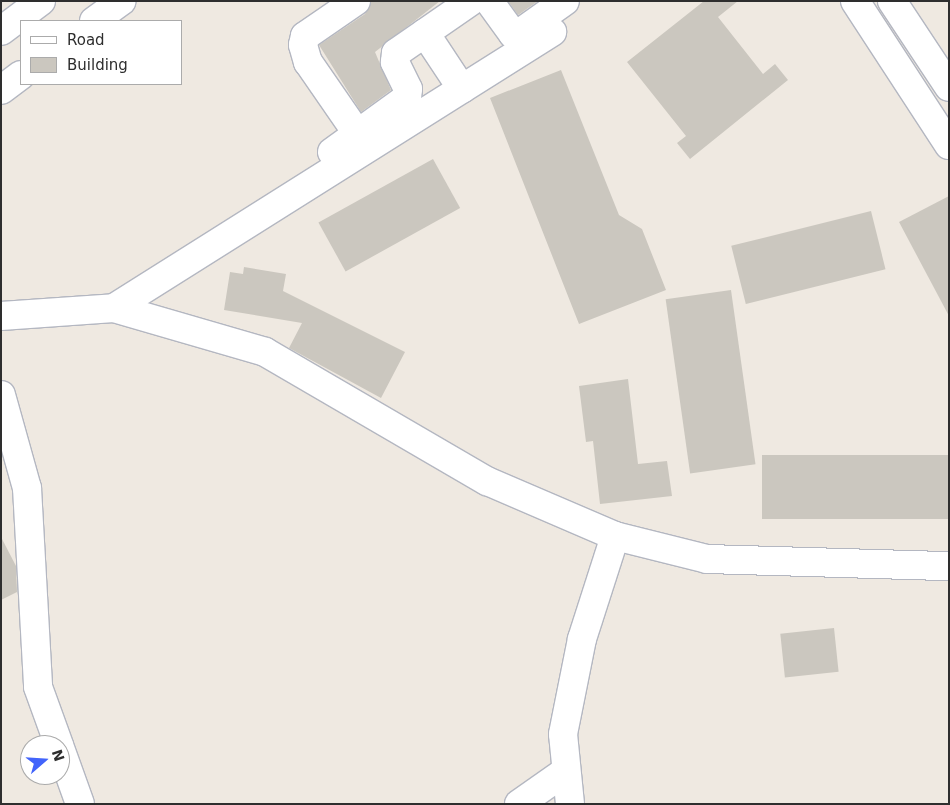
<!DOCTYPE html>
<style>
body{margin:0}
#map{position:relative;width:950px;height:805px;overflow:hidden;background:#efe9e1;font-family:"DejaVu Sans",sans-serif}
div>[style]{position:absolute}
.building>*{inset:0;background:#cbc7bf;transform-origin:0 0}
.roads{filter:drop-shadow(1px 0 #b4b7c1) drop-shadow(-1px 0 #b4b7c1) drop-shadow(0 1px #b4b7c1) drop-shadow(0 -1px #b4b7c1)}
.minor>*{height:28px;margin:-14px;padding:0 14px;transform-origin:14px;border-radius:14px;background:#fff}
span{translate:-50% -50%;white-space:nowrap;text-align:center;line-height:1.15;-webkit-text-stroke:5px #fff;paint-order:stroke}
.frame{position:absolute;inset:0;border:2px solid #2e2e2e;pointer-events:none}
.legend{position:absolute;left:20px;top:20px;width:162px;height:65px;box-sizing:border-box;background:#fff;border:1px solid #ababab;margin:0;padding:6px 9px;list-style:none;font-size:15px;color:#2e2e2e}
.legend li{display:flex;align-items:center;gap:10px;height:25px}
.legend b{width:25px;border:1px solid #ababab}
.north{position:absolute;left:20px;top:735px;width:50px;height:50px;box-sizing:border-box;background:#fff;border:1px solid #ababab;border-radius:50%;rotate:71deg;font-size:14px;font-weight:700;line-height:20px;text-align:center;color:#2e2e2e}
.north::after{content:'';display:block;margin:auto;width:18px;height:22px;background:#4264fb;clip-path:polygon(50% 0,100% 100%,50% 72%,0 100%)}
</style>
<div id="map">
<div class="building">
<i style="clip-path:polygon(371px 1px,440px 1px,375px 52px,391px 90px,361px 112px,319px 45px,365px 14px)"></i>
<i style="clip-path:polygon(508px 1px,538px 1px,518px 15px)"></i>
<i style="clip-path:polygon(704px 1px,738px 1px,718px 17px,763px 74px,775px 64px,788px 80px,690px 159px,677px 143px,686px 136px,627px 62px)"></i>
<i style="clip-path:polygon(561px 70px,619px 215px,642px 229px,666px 290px,579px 324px,490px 98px)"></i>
<i style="left:433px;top:159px;width:56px;height:131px;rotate:61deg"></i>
<i style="clip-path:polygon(949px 196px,949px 316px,899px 222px)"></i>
<i style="left:871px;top:211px;width:60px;height:144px;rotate:76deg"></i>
<i style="clip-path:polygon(244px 267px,286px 274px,283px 291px,405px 352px,381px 398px,289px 348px,302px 323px,224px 310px,230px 272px,243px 274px)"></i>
<i style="left:731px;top:290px;width:176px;height:66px;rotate:82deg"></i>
<i style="clip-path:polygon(628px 379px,638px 464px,667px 461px,672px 496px,600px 504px,593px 441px,586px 442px,579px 386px)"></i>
<i style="left:949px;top:455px;width:64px;height:187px;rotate:90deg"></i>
<i style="clip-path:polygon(1px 537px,16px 566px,17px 592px,1px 600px)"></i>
<i style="left:834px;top:628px;width:44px;height:54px;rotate:84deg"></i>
</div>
<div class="roads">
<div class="minor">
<i style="left:356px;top:1px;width:62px;rotate:145.5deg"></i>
<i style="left:305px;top:36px;width:9px;rotate:103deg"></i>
<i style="left:303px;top:45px;width:18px;rotate:74deg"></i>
<i style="left:308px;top:62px;width:86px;rotate:55.4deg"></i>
<i style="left:489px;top:1px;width:41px;rotate:54deg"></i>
<i style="left:513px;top:34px;width:7px;rotate:-8deg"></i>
<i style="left:520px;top:33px;width:55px;rotate:-35.4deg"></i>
<i style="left:855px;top:1px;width:172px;rotate:56.9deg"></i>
<i style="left:892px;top:1px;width:103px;rotate:56.5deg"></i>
<i style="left:94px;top:21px;width:34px;rotate:-36deg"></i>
<i style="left:1px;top:31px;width:50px;rotate:-36.9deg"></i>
<i style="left:425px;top:33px;width:67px;rotate:56.5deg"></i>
<i style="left:1px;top:90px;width:25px;rotate:-37deg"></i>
<i style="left:332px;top:152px;width:92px;rotate:-35.8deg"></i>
<i style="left:407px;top:98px;width:9px;rotate:-84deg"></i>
<i style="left:408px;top:89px;width:30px;rotate:-116deg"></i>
<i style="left:395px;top:62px;width:9px;rotate:-84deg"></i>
<i style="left:396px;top:53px;width:91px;rotate:-34.7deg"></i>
<i style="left:114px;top:308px;width:518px;rotate:-32.22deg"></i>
<i style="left:1px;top:316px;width:113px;rotate:-4deg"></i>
<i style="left:114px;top:308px;width:157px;rotate:16.2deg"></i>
<i style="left:265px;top:352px;width:257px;rotate:30.2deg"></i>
<i style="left:487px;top:481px;width:139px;rotate:23.3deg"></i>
<i style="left:615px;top:536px;width:95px;rotate:14deg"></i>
<i style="left:707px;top:559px;width:242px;rotate:1.7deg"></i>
<i style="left:1px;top:395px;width:97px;rotate:74.4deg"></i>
<i style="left:27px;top:488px;width:199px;rotate:86.8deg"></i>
<i style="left:38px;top:687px;width:62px;rotate:70.1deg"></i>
<i style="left:60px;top:748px;width:59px;rotate:70.3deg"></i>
<i style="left:519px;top:804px;width:57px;rotate:-35.1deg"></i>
<i style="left:570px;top:804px;width:70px;rotate:-95.7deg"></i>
<i style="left:563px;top:734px;width:97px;rotate:-78.7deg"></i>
<i style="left:582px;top:639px;width:108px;rotate:-72.2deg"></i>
</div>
</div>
<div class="frame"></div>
<ul class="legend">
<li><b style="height:6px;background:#fff"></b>Road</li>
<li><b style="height:14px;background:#cbc7bf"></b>Building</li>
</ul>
<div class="north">N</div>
</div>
